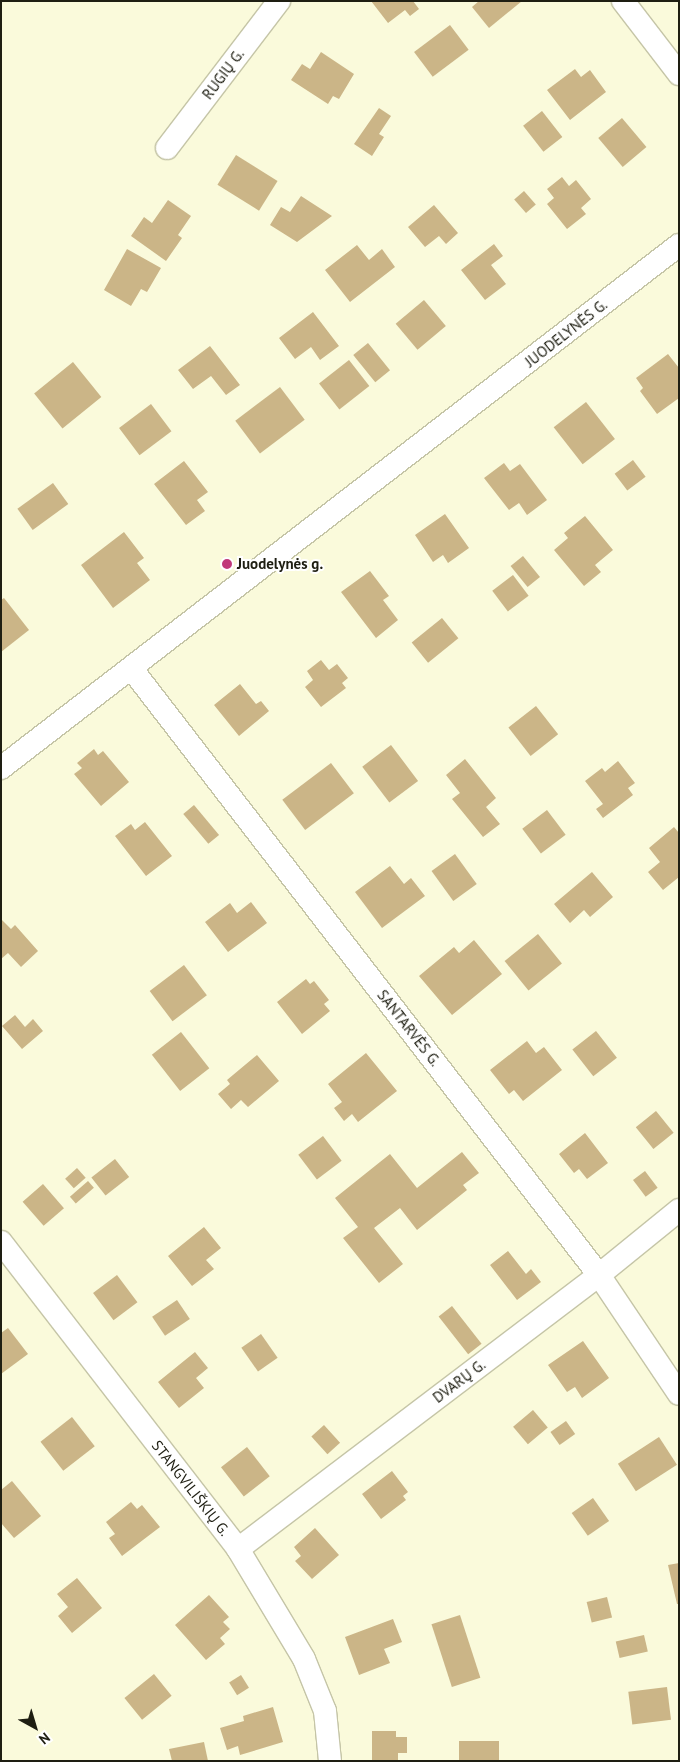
<!DOCTYPE html>
<meta charset="utf-8">
<style>
body{margin:0}
#map{position:relative;width:680px;height:1762px;overflow:hidden;background:#fafadb;font-family:"PT Sans",sans-serif}
div>[style]{position:absolute}
.building>*{inset:0;background:#cbb587;transform-origin:0 0}
.roads{filter:drop-shadow(1px 0 #c5c5a7) drop-shadow(-1px 0 #c5c5a7) drop-shadow(0 1px #c5c5a7) drop-shadow(0 -1px #c5c5a7)}
.street>*{height:22px;margin:-11px;padding:0 11px;transform-origin:11px;border-radius:11px;background:#fff}
.dots>*{width:14px;height:14px;translate:-50% -50%;box-sizing:border-box;border:2px solid #fff;border-radius:50%}
span{translate:-50% -50%;white-space:nowrap;text-align:center;line-height:1.15;-webkit-text-stroke:4px #fff;paint-order:stroke}
.street-label{font-size:15px;color:#1e1e12}
.poi-label{font-size:15px;color:#1e1e12;font-weight:700}
.left{translate:0 -50%;text-align:left}
.frame{position:absolute;inset:0;border:2px solid #1e1e12;pointer-events:none}
.north{position:absolute;left:10px;top:1702px;width:50px;height:50px;-webkit-text-stroke:4px #fff;paint-order:stroke;rotate:141deg;font-size:14px;font-weight:700;line-height:20px;text-align:center;color:#1e1e12}
.north::after{content:'';display:block;margin:auto;width:18px;height:22px;background:#1e1e12;clip-path:polygon(50% 0,100% 100%,50% 72%,0 100%)}
</style>
<div id="map">
<div class="building">
<i style="clip-path:polygon(371px 1px,413px 1px,419px 9px,410px 16px,405px 10px,388px 23px)"></i>
<i style="clip-path:polygon(479px 1px,522px 1px,489px 28px,472px 7px)"></i>
<i style="left:450px;top:25px;width:31px;height:45px;rotate:53deg"></i>
<i style="clip-path:polygon(321px 52px,354px 74px,339px 99px,333px 96px,328px 104px,291px 80px,302px 64px,310px 69px)"></i>
<i style="clip-path:polygon(575px 69px,581px 77px,590px 70px,606px 92px,570px 120px,547px 90px)"></i>
<i style="clip-path:polygon(379px 108px,391px 116px,379px 134px,384px 137px,372px 156px,354px 144px)"></i>
<i style="left:542px;top:111px;width:33px;height:24px;rotate:52deg"></i>
<i style="left:622px;top:118px;width:38px;height:31px;rotate:50deg"></i>
<i style="left:236px;top:155px;width:49px;height:35px;rotate:32deg"></i>
<i style="clip-path:polygon(562px 177px,569px 186px,576px 180px,591px 199px,581px 208px,586px 214px,567px 229px,547px 204px,554px 198px,547px 189px)"></i>
<i style="left:524px;top:191px;width:18px;height:13px;rotate:49deg"></i>
<i style="clip-path:polygon(301px 196px,332px 216px,297px 242px,270px 225px,281px 207px,290px 212px)"></i>
<i style="clip-path:polygon(168px 200px,191px 216px,178px 235px,182px 238px,166px 261px,131px 236px,144px 217px,152px 223px)"></i>
<i style="clip-path:polygon(434px 205px,458px 233px,446px 244px,439px 236px,425px 247px,408px 227px)"></i>
<i style="clip-path:polygon(494px 244px,503px 256px,491px 265px,506px 284px,485px 300px,461px 270px)"></i>
<i style="clip-path:polygon(357px 245px,369px 260px,382px 249px,395px 267px,350px 302px,325px 270px)"></i>
<i style="clip-path:polygon(127px 249px,161px 268px,147px 292px,141px 289px,131px 306px,104px 290px)"></i>
<i style="left:424px;top:300px;width:34px;height:37px;rotate:50deg"></i>
<i style="clip-path:polygon(313px 312px,339px 346px,320px 360px,311px 347px,295px 359px,279px 338px)"></i>
<i style="left:368px;top:343px;width:35px;height:19px;rotate:51deg"></i>
<i style="clip-path:polygon(210px 346px,240px 385px,226px 395px,211px 376px,193px 389px,178px 370px)"></i>
<i style="clip-path:polygon(668px 354px,679px 368px,679px 398px,657px 414px,640px 391px,643px 388px,636px 378px)"></i>
<i style="left:349px;top:360px;width:33px;height:38px;rotate:52deg"></i>
<i style="left:73px;top:362px;width:45px;height:50px;rotate:51deg"></i>
<i style="left:280px;top:387px;width:41px;height:56px;rotate:53deg"></i>
<i style="left:586px;top:402px;width:47px;height:41px;rotate:52deg"></i>
<i style="left:151px;top:404px;width:34px;height:40px;rotate:53deg"></i>
<i style="left:633px;top:460px;width:21px;height:23px;rotate:53deg"></i>
<i style="clip-path:polygon(184px 461px,208px 492px,197px 500px,205px 511px,186px 525px,154px 484px)"></i>
<i style="clip-path:polygon(504px 463px,510px 471px,520px 464px,547px 500px,527px 515px,519px 503px,509px 510px,484px 478px)"></i>
<i style="left:53px;top:483px;width:26px;height:44px;rotate:54deg"></i>
<i style="clip-path:polygon(445px 514px,469px 548px,448px 563px,443px 555px,433px 562px,415px 535px)"></i>
<i style="clip-path:polygon(585px 516px,613px 550px,595px 565px,601px 572px,584px 586px,554px 550px,568px 538px,564px 533px)"></i>
<i style="clip-path:polygon(124px 532px,144px 558px,137px 563px,150px 580px,113px 608px,81px 565px)"></i>
<i style="left:523px;top:556px;width:27px;height:16px;rotate:51deg"></i>
<i style="clip-path:polygon(370px 571px,389px 596px,383px 600px,398px 620px,376px 638px,341px 592px)"></i>
<i style="left:513px;top:575px;width:26px;height:26px;rotate:53deg"></i>
<i style="clip-path:polygon(4px 598px,29px 630px,1px 652px,1px 600px)"></i>
<i style="left:442px;top:618px;width:26px;height:39px;rotate:51deg"></i>
<i style="clip-path:polygon(321px 660px,329px 670px,337px 664px,348px 678px,342px 683px,346px 688px,321px 707px,305px 687px,313px 680px,307px 671px)"></i>
<i style="clip-path:polygon(240px 684px,256px 704px,261px 701px,269px 711px,239px 736px,214px 705px)"></i>
<i style="left:536px;top:706px;width:36px;height:35px;rotate:52deg"></i>
<i style="left:391px;top:745px;width:45px;height:36px;rotate:53deg"></i>
<i style="clip-path:polygon(94px 749px,98px 755px,103px 751px,129px 782px,101px 806px,74px 774px,82px 768px,77px 763px)"></i>
<i style="clip-path:polygon(465px 759px,496px 798px,486px 807px,500px 824px,483px 837px,452px 799px,460px 793px,446px 775px)"></i>
<i style="clip-path:polygon(618px 761px,635px 783px,628px 788px,633px 795px,603px 818px,596px 809px,603px 804px,585px 781px,602px 768px,605px 772px)"></i>
<i style="left:331px;top:763px;width:38px;height:61px;rotate:53deg"></i>
<i style="left:194px;top:805px;width:39px;height:14px;rotate:50deg"></i>
<i style="left:547px;top:810px;width:31px;height:31px;rotate:53deg"></i>
<i style="clip-path:polygon(145px 822px,172px 856px,146px 876px,115px 836px,131px 824px,135px 830px)"></i>
<i style="clip-path:polygon(674px 827px,679px 833px,679px 877px,663px 890px,648px 872px,660px 862px,649px 848px)"></i>
<i style="left:455px;top:854px;width:37px;height:29px;rotate:54deg"></i>
<i style="clip-path:polygon(390px 866px,404px 884px,411px 878px,425px 896px,382px 928px,355px 892px)"></i>
<i style="clip-path:polygon(592px 872px,613px 897px,590px 917px,584px 910px,570px 923px,554px 904px)"></i>
<i style="clip-path:polygon(251px 902px,267px 923px,228px 952px,205px 922px,230px 903px,237px 913px)"></i>
<i style="clip-path:polygon(1px 919px,11px 929px,15px 925px,38px 951px,21px 967px,8px 953px,1px 959px)"></i>
<i style="left:538px;top:934px;width:38px;height:43px;rotate:51deg"></i>
<i style="clip-path:polygon(474px 940px,502px 974px,452px 1015px,419px 976px,454px 947px,459px 953px)"></i>
<i style="left:184px;top:965px;width:38px;height:43px;rotate:53deg"></i>
<i style="clip-path:polygon(306px 979px,310px 984px,314px 981px,329px 1000px,324px 1004px,330px 1011px,302px 1034px,277px 1002px)"></i>
<i style="clip-path:polygon(15px 1015px,25px 1027px,33px 1019px,43px 1031px,22px 1049px,2px 1026px)"></i>
<i style="left:596px;top:1031px;width:34px;height:30px;rotate:52deg"></i>
<i style="left:181px;top:1032px;width:46px;height:37px;rotate:52deg"></i>
<i style="clip-path:polygon(527px 1041px,536px 1053px,544px 1047px,562px 1070px,523px 1101px,514px 1090px,509px 1094px,490px 1070px)"></i>
<i style="clip-path:polygon(366px 1053px,397px 1091px,358px 1122px,352px 1114px,344px 1121px,334px 1108px,342px 1102px,328px 1084px)"></i>
<i style="clip-path:polygon(257px 1055px,279px 1081px,248px 1107px,241px 1100px,231px 1109px,218px 1094px,230px 1084px,227px 1080px)"></i>
<i style="left:656px;top:1111px;width:28px;height:26px;rotate:51deg"></i>
<i style="clip-path:polygon(585px 1133px,608px 1163px,587px 1179px,579px 1169px,574px 1173px,559px 1154px)"></i>
<i style="left:323px;top:1136px;width:31px;height:31px;rotate:53deg"></i>
<i style="clip-path:polygon(462px 1152px,479px 1173px,463px 1185px,467px 1190px,417px 1230px,400px 1208px,374px 1228px,403px 1264px,379px 1283px,343px 1238px,358px 1227px,335px 1198px,390px 1154px,417px 1188px)"></i>
<i style="left:115px;top:1159px;width:23px;height:30px;rotate:52deg"></i>
<i style="left:77px;top:1168px;width:13px;height:16px;rotate:48deg"></i>
<i style="left:645px;top:1171px;width:21px;height:15px;rotate:53deg"></i>
<i style="left:88px;top:1181px;width:9px;height:24px;rotate:49deg"></i>
<i style="left:43px;top:1184px;width:32px;height:27px;rotate:49deg"></i>
<i style="clip-path:polygon(204px 1227px,221px 1248px,206px 1260px,214px 1269px,192px 1286px,168px 1256px)"></i>
<i style="clip-path:polygon(508px 1251px,526px 1274px,531px 1269px,541px 1282px,517px 1300px,490px 1265px)"></i>
<i style="left:117px;top:1275px;width:34px;height:30px;rotate:53deg"></i>
<i style="left:177px;top:1300px;width:23px;height:30px;rotate:56deg"></i>
<i style="left:452px;top:1306px;width:48px;height:17px;rotate:52deg"></i>
<i style="clip-path:polygon(8px 1328px,28px 1354px,1px 1374px,1px 1333px)"></i>
<i style="left:261px;top:1334px;width:29px;height:24px;rotate:55deg"></i>
<i style="clip-path:polygon(583px 1341px,609px 1378px,582px 1398px,575px 1387px,567px 1392px,548px 1365px)"></i>
<i style="clip-path:polygon(195px 1352px,208px 1368px,196px 1378px,204px 1388px,179px 1408px,158px 1382px)"></i>
<i style="left:533px;top:1410px;width:23px;height:26px;rotate:50deg"></i>
<i style="left:72px;top:1417px;width:37px;height:40px;rotate:52deg"></i>
<i style="left:566px;top:1421px;width:16px;height:19px;rotate:55deg"></i>
<i style="left:324px;top:1425px;width:24px;height:17px;rotate:48deg"></i>
<i style="left:659px;top:1437px;width:33px;height:49px;rotate:57deg"></i>
<i style="left:247px;top:1447px;width:37px;height:33px;rotate:52deg"></i>
<i style="clip-path:polygon(392px 1471px,408px 1492px,403px 1496px,406px 1500px,381px 1519px,362px 1494px)"></i>
<i style="clip-path:polygon(12px 1481px,41px 1516px,14px 1538px,1px 1523px,1px 1490px)"></i>
<i style="left:593px;top:1498px;width:28px;height:26px;rotate:55deg"></i>
<i style="clip-path:polygon(131px 1502px,137px 1509px,142px 1505px,160px 1527px,122px 1556px,109px 1538px,115px 1534px,106px 1522px)"></i>
<i style="clip-path:polygon(315px 1528px,339px 1555px,312px 1579px,295px 1561px,301px 1556px,294px 1547px)"></i>
<i style="clip-path:polygon(679px 1563px,679px 1604px,677px 1604px,668px 1565px)"></i>
<i style="clip-path:polygon(77px 1578px,102px 1608px,72px 1633px,58px 1616px,68px 1607px,57px 1594px)"></i>
<i style="clip-path:polygon(209px 1595px,229px 1617px,223px 1622px,230px 1629px,220px 1638px,225px 1644px,206px 1660px,175px 1625px)"></i>
<i style="left:607px;top:1597px;width:21px;height:21px;rotate:76deg"></i>
<i style="left:460px;top:1615px;width:66px;height:30px;rotate:72deg"></i>
<i style="clip-path:polygon(393px 1619px,402px 1642px,384px 1649px,390px 1663px,359px 1675px,345px 1637px)"></i>
<i style="left:644px;top:1635px;width:17px;height:29px;rotate:77deg"></i>
<i style="left:154px;top:1674px;width:28px;height:38px;rotate:51deg"></i>
<i style="left:241px;top:1675px;width:15px;height:14px;rotate:58deg"></i>
<i style="left:667px;top:1687px;width:33px;height:39px;rotate:83deg"></i>
<i style="clip-path:polygon(273px 1707px,283px 1742px,240px 1755px,238px 1746px,227px 1750px,220px 1728px,244px 1721px,243px 1716px)"></i>
<i style="clip-path:polygon(372px 1731px,396px 1731px,396px 1737px,407px 1737px,407px 1753px,398px 1753px,398px 1761px,372px 1761px)"></i>
<i style="left:499px;top:1741px;width:20px;height:40px;rotate:90deg"></i>
<i style="clip-path:polygon(204px 1742px,208px 1761px,172px 1761px,169px 1749px)"></i>
</div>
<div class="roads">
<div class="street">
<i style="left:623px;top:1px;width:92px;rotate:52.5deg"></i>
<i style="left:167px;top:148px;width:185px;rotate:-52.7deg"></i>
<i style="left:131px;top:668px;width:766px;rotate:52.37deg"></i>
<i style="left:599px;top:1275px;width:143px;rotate:56.1deg"></i>
<i style="left:1px;top:768px;width:856px;rotate:-37.65deg"></i>
<i style="left:1px;top:1242px;width:388px;rotate:52.3deg"></i>
<i style="left:238px;top:1549px;width:128px;rotate:59deg"></i>
<i style="left:304px;top:1659px;width:56px;rotate:68deg"></i>
<i style="left:325px;top:1711px;width:50px;rotate:84.3deg"></i>
<i style="left:238px;top:1549px;width:453px;rotate:-37.2deg"></i>
<i style="left:599px;top:1275px;width:103px;rotate:-39.1deg"></i>
</div>
</div>
<div class="dots">
<i style="left:227px;top:564px;background:#c0397a"></i>
</div>
<div class="street-label">
<span style="left:223px;top:74px;rotate:-53deg">RUGIŲ G.</span>
<span style="left:566px;top:333px;rotate:-38deg">JUODELYNĖS G.</span>
<span style="left:409px;top:1028px;rotate:52deg">SANTARVĖS G.</span>
<span style="left:459px;top:1381px;rotate:-37deg">DVARŲ G.</span>
<span style="left:191px;top:1488px;rotate:52deg">STANGVILIŠKIŲ G.</span>
</div>
<div class="poi-label">
<span class="left" style="left:237px;top:564px">Juodelynės g.</span>
</div>
<div class="frame"></div>
<div class="north">N</div>
</div>
